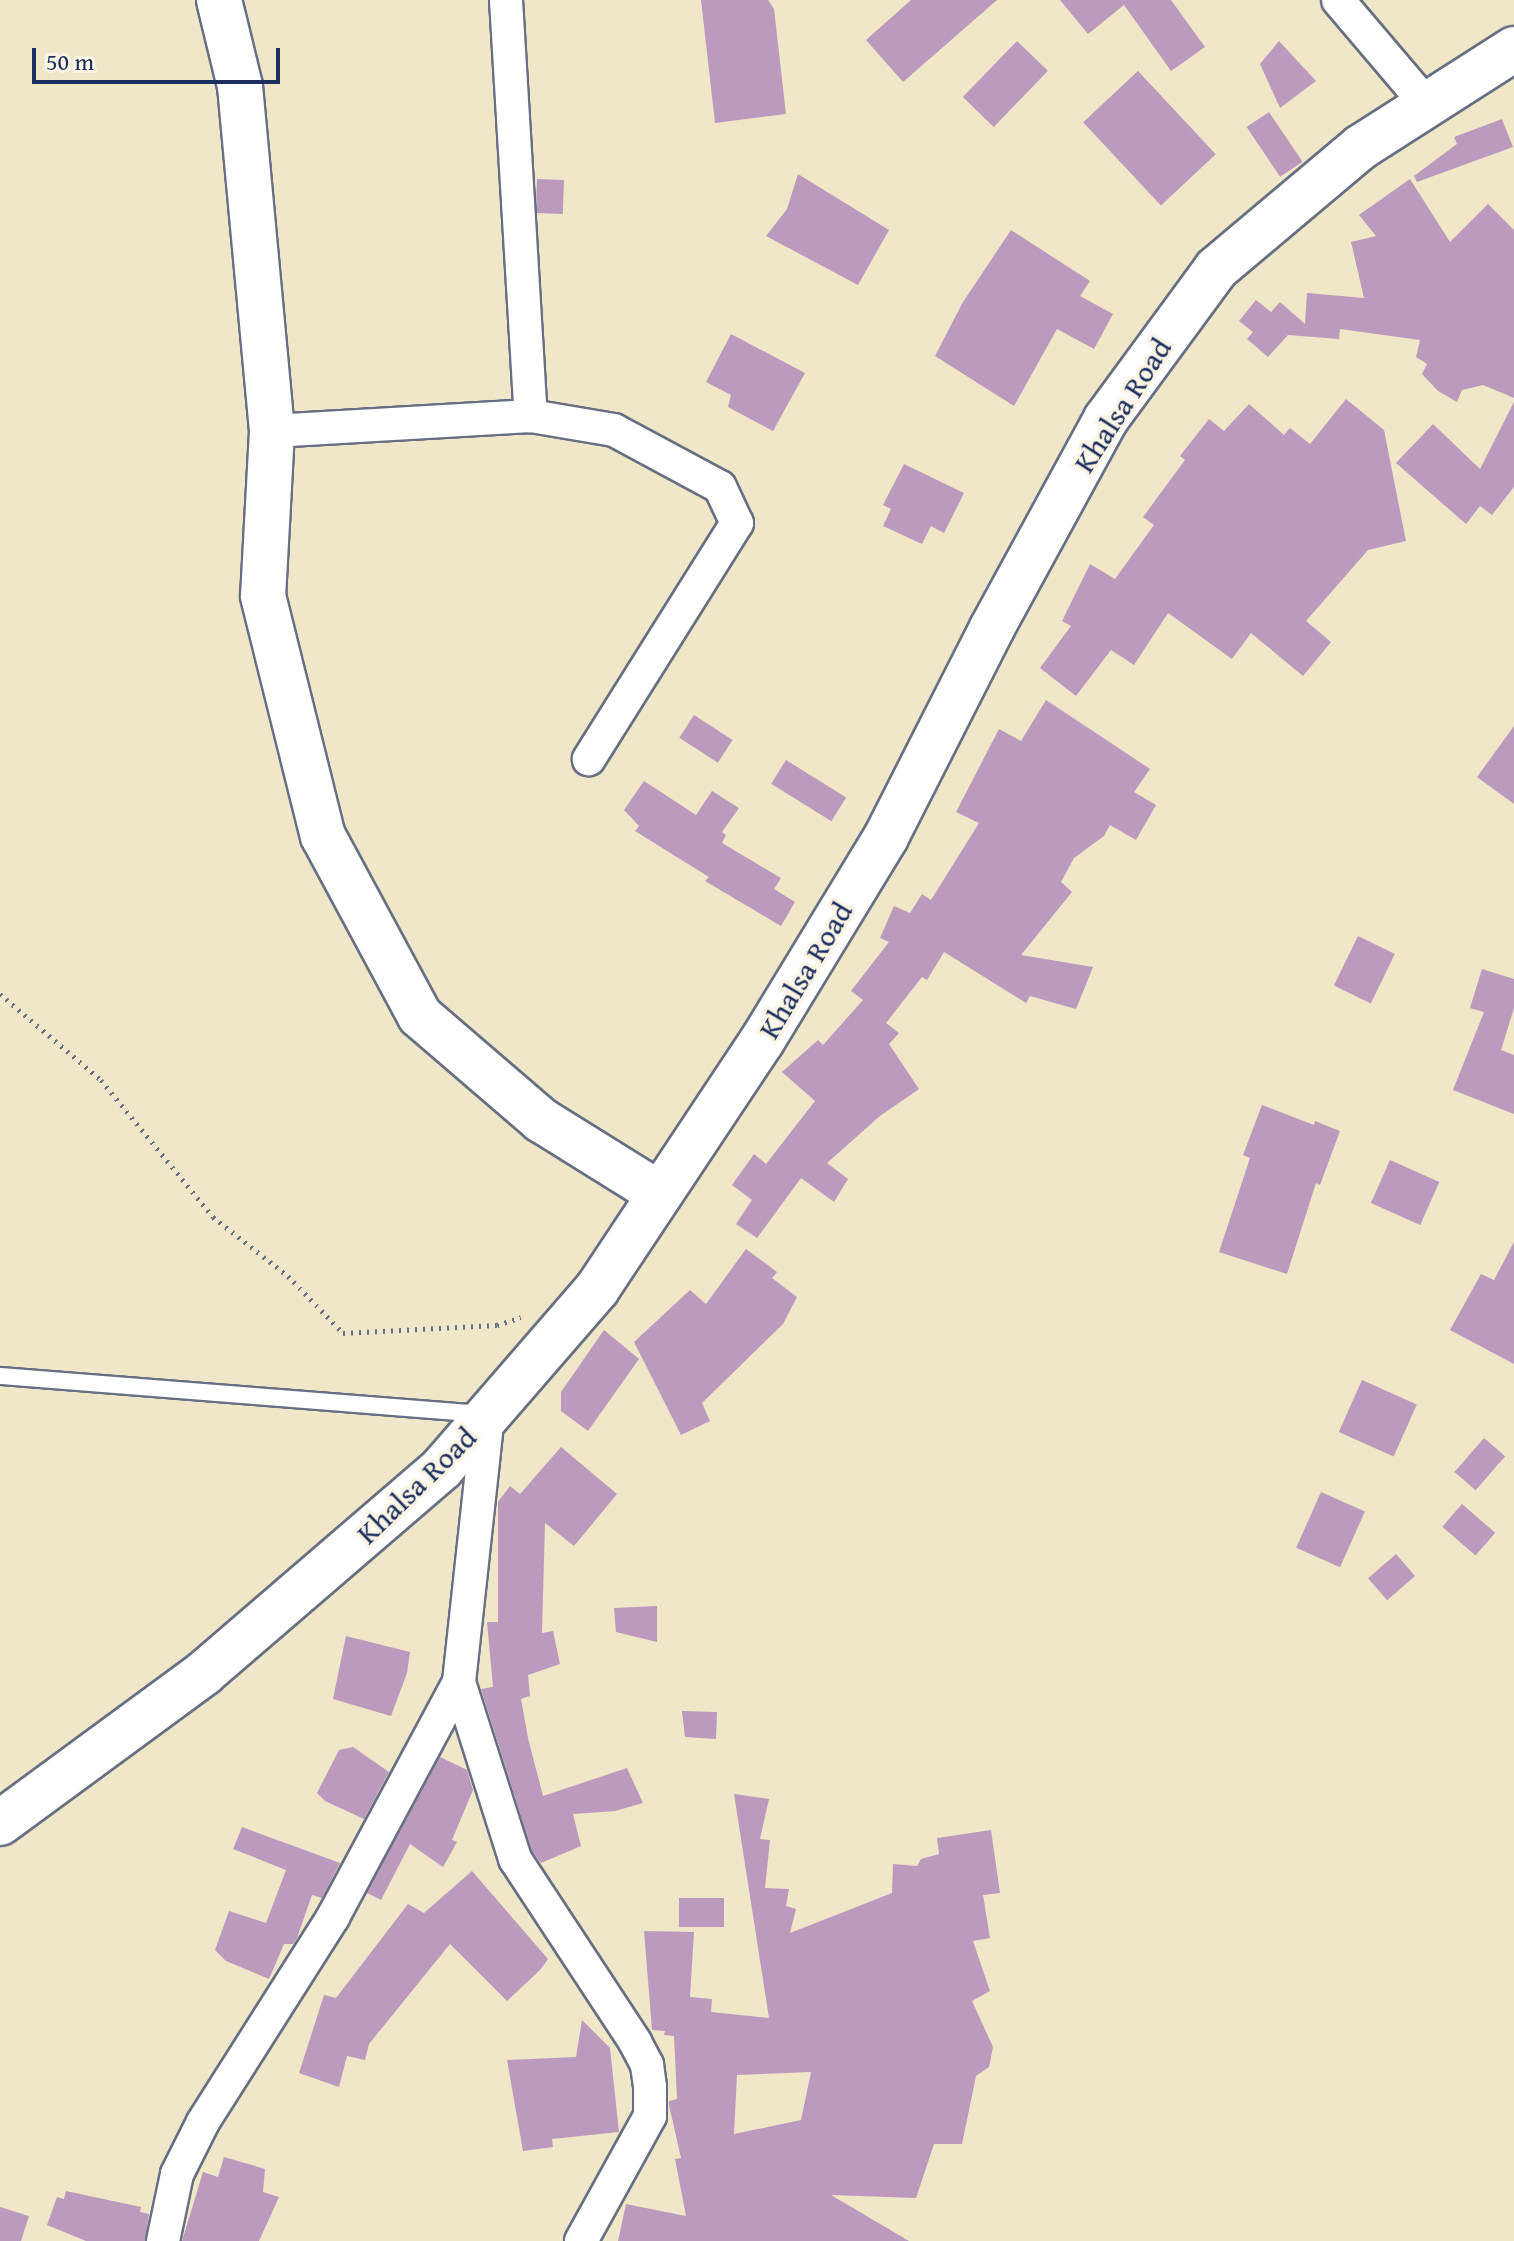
<!DOCTYPE html>
<style>
body{margin:0}
#map{position:relative;width:1514px;height:2241px;overflow:hidden;background:#f0e6c8;font-family:"Gentium Book Plus",serif}
div>[style]{position:absolute}
.building>*{inset:0;background:#bc9abe;transform-origin:0 0}
.path>*{height:5px;margin-top:-2.5px;transform-origin:0;background:repeating-linear-gradient(90deg,#666f83 0 2px,transparent 0 8px)}
.roads{filter:drop-shadow(2px 0 #666f83) drop-shadow(-2px 0 #666f83) drop-shadow(0 2px #666f83) drop-shadow(0 -2px #666f83)}
.lane>*{height:16px;margin:-8px;padding:0 8px;transform-origin:8px;border-radius:8px;background:#fff}
.street>*{height:32px;margin:-16px;padding:0 16px;transform-origin:16px;border-radius:16px;background:#fff}
.secondary>*{height:44px;margin:-22px;padding:0 22px;transform-origin:22px;border-radius:22px;background:#fff}
span{translate:-50% -50%;white-space:nowrap;text-align:center;line-height:1.15;-webkit-text-stroke:7px #fcf5e5;paint-order:stroke}
.street-label{font-size:30px;color:#1b2f5e}
.scale{position:absolute;left:32px;top:48px;width:248px;height:36px;box-sizing:border-box;border:4px solid #1b2f5e;border-top:0;padding-left:10px;font-size:24px;line-height:28px;white-space:nowrap;color:#1b2f5e;-webkit-text-stroke:6px #fcf5e5;paint-order:stroke}
</style>
<div id="map">
<div class="building">
<i style="clip-path:polygon(701px 0,768px 0,774px 9px,786px 114px,715px 123px)"></i>
<i style="clip-path:polygon(911px 0,997px 0,903px 82px,866px 40px)"></i>
<i style="clip-path:polygon(1060px 0,1171px 0,1205px 47px,1171px 71px,1124px 5px,1088px 34px)"></i>
<i style="left:1017px;top:41px;width:43px;height:78px;rotate:44deg"></i>
<i style="clip-path:polygon(1279px 41px,1316px 81px,1280px 108px,1260px 64px)"></i>
<i style="left:1138px;top:71px;width:114px;height:75px;rotate:47deg"></i>
<i style="left:1269px;top:112px;width:60px;height:27px;rotate:56deg"></i>
<i style="clip-path:polygon(1502px 119px,1513px 147px,1417px 182px,1414px 176px,1457px 144px,1454px 137px)"></i>
<i style="clip-path:polygon(798px 174px,889px 230px,858px 285px,766px 236px,787px 209px)"></i>
<i style="left:537px;top:179px;width:27px;height:34px;rotate:2deg"></i>
<i style="clip-path:polygon(1410px 179px,1450px 242px,1488px 204px,1514px 230px,1514px 398px,1483px 385px,1462px 390px,1457px 402px,1438px 391px,1422px 374px,1427px 364px,1416px 357px,1420px 340px,1340px 329px,1339px 339px,1288px 335px,1268px 357px,1247px 339px,1253px 332px,1239px 321px,1256px 300px,1271px 312px,1280px 302px,1305px 324px,1307px 293px,1364px 298px,1351px 242px,1376px 236px,1359px 215px)"></i>
<i style="clip-path:polygon(1011px 230px,1090px 281px,1080px 296px,1113px 314px,1094px 349px,1057px 329px,1014px 406px,935px 356px,963px 302px)"></i>
<i style="clip-path:polygon(731px 334px,805px 373px,773px 431px,728px 407px,731px 395px,706px 382px)"></i>
<i style="clip-path:polygon(1346px 399px,1384px 430px,1406px 541px,1368px 550px,1306px 621px,1331px 642px,1303px 676px,1251px 633px,1232px 659px,1168px 613px,1134px 665px,1111px 650px,1076px 696px,1040px 668px,1071px 626px,1062px 621px,1090px 564px,1115px 579px,1154px 525px,1143px 517px,1185px 460px,1180px 456px,1209px 419px,1224px 431px,1249px 404px,1284px 435px,1290px 428px,1310px 444px)"></i>
<i style="clip-path:polygon(1514px 402px,1514px 487px,1492px 515px,1480px 506px,1466px 524px,1396px 463px,1433px 424px,1480px 469px)"></i>
<i style="clip-path:polygon(904px 464px,964px 493px,944px 533px,931px 526px,922px 544px,883px 526px,891px 509px,883px 505px)"></i>
<i style="clip-path:polygon(1046px 700px,1150px 769px,1134px 792px,1156px 805px,1136px 840px,1110px 825px,1104px 836px,1074px 858px,1061px 882px,1072px 892px,1021px 955px,1093px 967px,1076px 1009px,1030px 996px,1026px 1003px,944px 952px,927px 980px,922px 977px,886px 1023px,899px 1033px,889px 1044px,919px 1089px,880px 1116px,827px 1163px,848px 1179px,834px 1202px,801px 1178px,757px 1238px,736px 1224px,752px 1200px,732px 1185px,754px 1154px,766px 1164px,815px 1101px,782px 1072px,818px 1040px,823px 1045px,863px 1000px,851px 991px,889px 942px,880px 938px,894px 906px,910px 913px,922px 894px,931px 900px,979px 823px,956px 812px,999px 729px,1021px 741px)"></i>
<i style="left:694px;top:715px;width:46px;height:27px;rotate:33deg"></i>
<i style="clip-path:polygon(1514px 726px,1514px 804px,1477px 777px)"></i>
<i style="left:786px;top:760px;width:71px;height:28px;rotate:32deg"></i>
<i style="clip-path:polygon(644px 781px,696px 815px,712px 791px,739px 808px,722px 832px,726px 835px,722px 843px,781px 878px,774px 889px,795px 902px,781px 926px,705px 881px,709px 877px,635px 831px,639px 826px,624px 810px)"></i>
<i style="left:1358px;top:936px;width:41px;height:55px;rotate:26deg"></i>
<i style="clip-path:polygon(1482px 969px,1514px 979px,1514px 1008px,1501px 1050px,1514px 1055px,1514px 1114px,1453px 1090px,1484px 1012px,1470px 1008px)"></i>
<i style="clip-path:polygon(1262px 1105px,1314px 1125px,1315px 1121px,1340px 1131px,1320px 1185px,1316px 1183px,1287px 1274px,1219px 1252px,1250px 1158px,1243px 1155px)"></i>
<i style="left:1390px;top:1160px;width:54px;height:47px;rotate:24deg"></i>
<i style="clip-path:polygon(1514px 1242px,1514px 1364px,1450px 1330px,1481px 1274px,1494px 1280px)"></i>
<i style="clip-path:polygon(746px 1249px,777px 1272px,772px 1278px,797px 1297px,783px 1324px,702px 1403px,710px 1421px,681px 1435px,634px 1342px,690px 1290px,706px 1304px)"></i>
<i style="clip-path:polygon(604px 1330px,639px 1359px,588px 1431px,561px 1411px,561px 1392px)"></i>
<i style="left:1362px;top:1380px;width:60px;height:57px;rotate:24deg"></i>
<i style="left:1484px;top:1438px;width:28px;height:45px;rotate:41deg"></i>
<i style="clip-path:polygon(561px 1447px,617px 1494px,574px 1546px,545px 1523px,542px 1633px,553px 1631px,560px 1664px,528px 1675px,530px 1696px,521px 1699px,528px 1738px,543px 1796px,627px 1768px,643px 1803px,615px 1811px,573px 1814px,581px 1846px,541px 1863px,532px 1851px,481px 1689px,493px 1687px,487px 1622px,498px 1622px,498px 1502px,510px 1486px,520px 1494px)"></i>
<i style="left:1321px;top:1492px;width:48px;height:61px;rotate:24deg"></i>
<i style="left:1462px;top:1504px;width:44px;height:30px;rotate:41deg"></i>
<i style="left:1396px;top:1554px;width:29px;height:37px;rotate:49deg"></i>
<i style="clip-path:polygon(657px 1606px,657px 1642px,616px 1632px,614px 1608px)"></i>
<i style="clip-path:polygon(346px 1636px,410px 1652px,407px 1673px,391px 1716px,333px 1699px)"></i>
<i style="clip-path:polygon(682px 1711px,717px 1712px,716px 1739px,685px 1737px)"></i>
<i style="clip-path:polygon(353px 1747px,389px 1772px,364px 1819px,325px 1801px,317px 1793px,339px 1750px)"></i>
<i style="clip-path:polygon(440px 1757px,467px 1770px,473px 1790px,452px 1840px,457px 1842px,443px 1867px,410px 1844px,381px 1900px,367px 1893px)"></i>
<i style="clip-path:polygon(evenodd,734px 1794px,769px 1799px,760px 1839px,770px 1840px,765px 1888px,789px 1889px,786px 1906px,796px 1909px,790px 1933px,892px 1893px,893px 1864px,917px 1866px,921px 1859px,939px 1854px,937px 1838px,991px 1830px,1000px 1893px,983px 1895px,990px 1938px,973px 1941px,990px 1991px,972px 2001px,993px 2047px,989px 2067px,976px 2076px,962px 2144px,934px 2144px,916px 2198px,831px 2195px,909px 2241px,618px 2241px,626px 2204px,686px 2216px,675px 2159px,681px 2158px,669px 2105px,669px 2101px,677px 2099px,674px 2036px,664px 2035px,665px 2031px,652px 2030px,644px 1931px,694px 1932px,690px 1997px,712px 1999px,711px 2012px,769px 2018px,734px 1794px,811px 2072px,801px 2120px,734px 2134px,737px 2075px,811px 2072px)"></i>
<i style="clip-path:polygon(242px 1827px,340px 1863px,322px 1898px,312px 1895px,297px 1938px,293px 1944px,284px 1944px,269px 1979px,226px 1961px,215px 1950px,229px 1911px,266px 1923px,286px 1870px,233px 1849px)"></i>
<i style="clip-path:polygon(472px 1871px,548px 1959px,540px 1970px,507px 2001px,450px 1944px,369px 2044px,365px 2060px,347px 2056px,339px 2087px,299px 2073px,324px 1995px,336px 1998px,408px 1904px,424px 1913px)"></i>
<i style="left:679px;top:1898px;width:45px;height:29px"></i>
<i style="clip-path:polygon(582px 2020px,610px 2048px,619px 2132px,552px 2139px,553px 2147px,523px 2151px,507px 2060px,576px 2057px)"></i>
<i style="clip-path:polygon(224px 2157px,265px 2169px,263px 2192px,279px 2197px,259px 2241px,182px 2241px,203px 2172px,218px 2177px)"></i>
<i style="clip-path:polygon(66px 2191px,141px 2207px,140px 2212px,149px 2214px,145px 2241px,86px 2241px,47px 2225px,57px 2197px,64px 2199px)"></i>
<i style="clip-path:polygon(0 2207px,29px 2216px,21px 2241px,0 2241px)"></i>
</div>
<div class="path">
<i style="left:0;top:994px;width:133px;rotate:40.4deg"></i>
<i style="left:101px;top:1080px;width:177px;rotate:50.7deg"></i>
<i style="left:213px;top:1217px;width:95px;rotate:38.2deg"></i>
<i style="left:288px;top:1276px;width:79px;rotate:46deg"></i>
<i style="left:343px;top:1333px;width:154px;rotate:-3deg"></i>
<i style="left:497px;top:1325px;width:25px;rotate:-18deg"></i>
</div>
<div class="roads">
<div class="lane">
<i style="left:0;top:1376px;width:482px;rotate:4.5deg"></i>
</div>
<div class="street">
<i style="left:506px;top:0;width:417px;rotate:86.6deg"></i>
<i style="left:1338px;top:0;width:138px;rotate:49.7deg"></i>
<i style="left:272px;top:431px;width:259px;rotate:-3.3deg"></i>
<i style="left:531px;top:416px;width:84px;rotate:9.6deg"></i>
<i style="left:614px;top:430px;width:120px;rotate:28.3deg"></i>
<i style="left:720px;top:487px;width:40px;rotate:65deg"></i>
<i style="left:737px;top:523px;width:279px;rotate:122.1deg"></i>
<i style="left:488px;top:1415px;width:269px;rotate:96.2deg"></i>
<i style="left:459px;top:1682px;width:186px;rotate:72.4deg"></i>
<i style="left:515px;top:1859px;width:219px;rotate:56.7deg"></i>
<i style="left:635px;top:2042px;width:26px;rotate:62deg"></i>
<i style="left:647px;top:2065px;width:22px;rotate:82deg"></i>
<i style="left:650px;top:2087px;width:29px;rotate:90deg"></i>
<i style="left:650px;top:2116px;width:143px;rotate:118.9deg"></i>
<i style="left:163px;top:2241px;width:68px;rotate:-78.2deg"></i>
<i style="left:177px;top:2174px;width:58px;rotate:-63.4deg"></i>
<i style="left:203px;top:2122px;width:243px;rotate:-57.6deg"></i>
<i style="left:333px;top:1917px;width:267px;rotate:-61.8deg"></i>
</div>
<div class="secondary">
<i style="left:219px;top:0;width:89px;rotate:76.3deg"></i>
<i style="left:240px;top:86px;width:346px;rotate:84.7deg"></i>
<i style="left:272px;top:431px;width:165px;rotate:93.1deg"></i>
<i style="left:263px;top:596px;width:247px;rotate:76deg"></i>
<i style="left:323px;top:836px;width:204px;rotate:61.7deg"></i>
<i style="left:420px;top:1016px;width:160px;rotate:40.7deg"></i>
<i style="left:541px;top:1120px;width:140px;rotate:31.9deg"></i>
<i style="left:0;top:1823px;width:253px;rotate:-36.3deg"></i>
<i style="left:204px;top:1673px;width:314px;rotate:-40.7deg"></i>
<i style="left:442px;top:1468px;width:237px;rotate:-49.1deg"></i>
<i style="left:597px;top:1289px;width:298px;rotate:-56.4deg"></i>
<i style="left:762px;top:1041px;width:239px;rotate:-58.7deg"></i>
<i style="left:886px;top:837px;width:234px;rotate:-63.1deg"></i>
<i style="left:992px;top:628px;width:238px;rotate:-61.4deg"></i>
<i style="left:1106px;top:419px;width:186px;rotate:-53.7deg"></i>
<i style="left:1216px;top:269px;width:189px;rotate:-40.1deg"></i>
<i style="left:1361px;top:147px;width:182px;rotate:-32.6deg"></i>
</div>
</div>
<div class="street-label">
<span style="left:1122px;top:405px;rotate:-57deg">Khalsa Road</span>
<span style="left:805px;top:970px;rotate:-59deg">Khalsa Road</span>
<span style="left:416px;top:1485px;rotate:-44deg">Khalsa Road</span>
</div>
<div class="scale">50 m</div>
</div>
